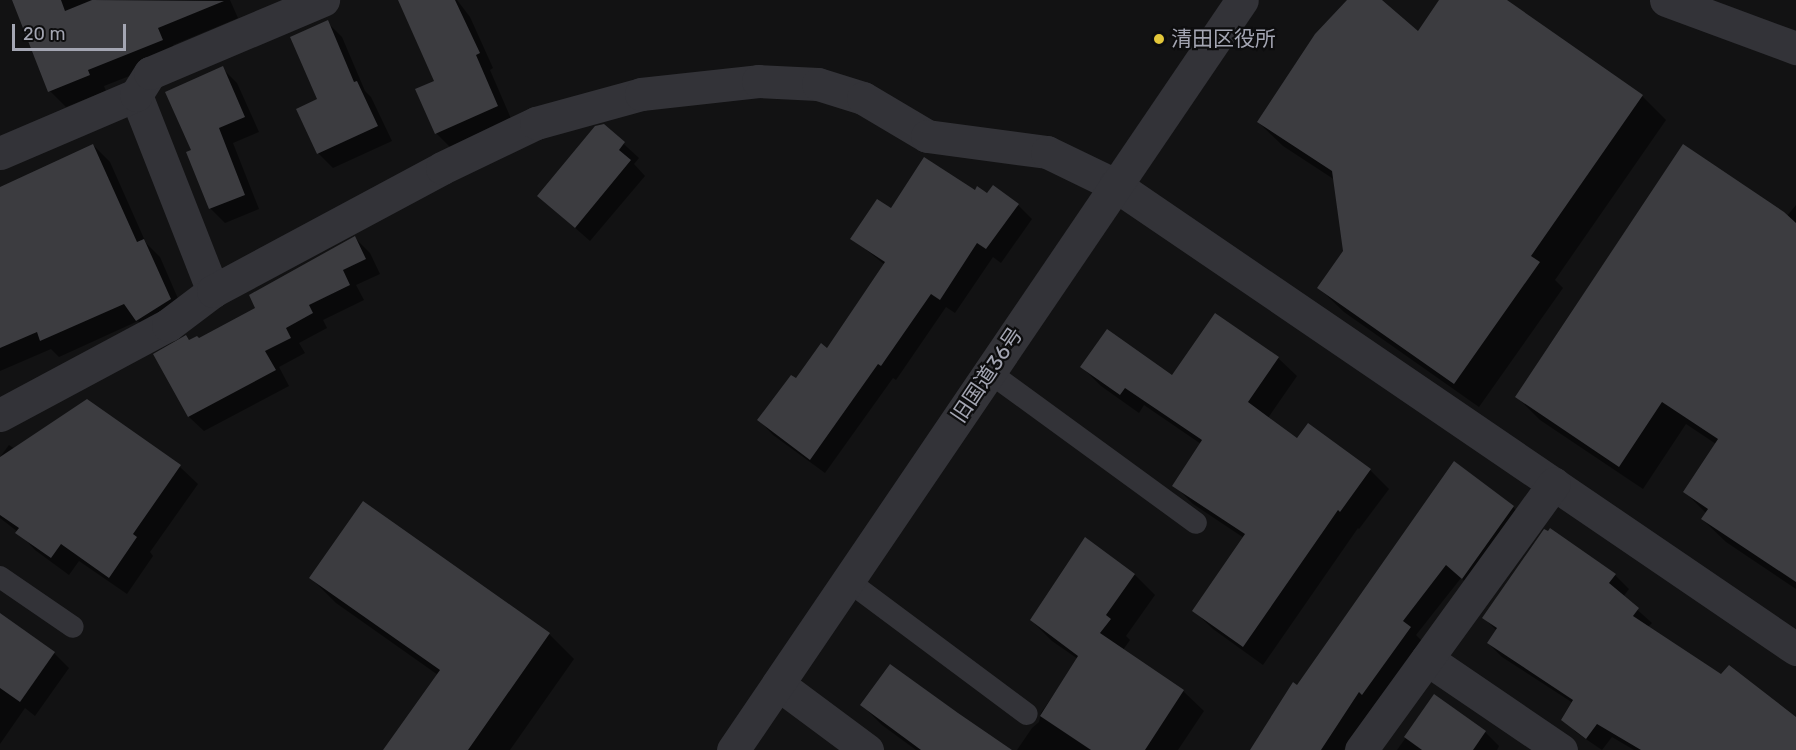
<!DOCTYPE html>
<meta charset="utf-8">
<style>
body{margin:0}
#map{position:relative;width:1796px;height:750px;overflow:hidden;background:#121213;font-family:Rubik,"Noto Sans JP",sans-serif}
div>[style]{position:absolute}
.shadow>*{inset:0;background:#0007}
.building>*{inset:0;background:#3c3c40}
.service>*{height:22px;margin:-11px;padding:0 11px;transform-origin:11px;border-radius:11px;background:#333338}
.minor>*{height:33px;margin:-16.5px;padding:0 16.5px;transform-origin:16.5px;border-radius:16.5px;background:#333338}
.tertiary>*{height:33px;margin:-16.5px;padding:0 16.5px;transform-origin:16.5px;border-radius:16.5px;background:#333338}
.dots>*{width:16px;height:16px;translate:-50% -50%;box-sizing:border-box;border:3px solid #0d0d0e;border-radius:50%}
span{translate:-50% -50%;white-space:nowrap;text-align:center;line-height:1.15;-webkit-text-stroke:4.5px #0d0d0e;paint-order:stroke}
.poi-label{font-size:21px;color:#a4a6b3}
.left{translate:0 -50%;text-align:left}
.street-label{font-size:21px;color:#a4a6b3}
.scale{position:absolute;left:12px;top:24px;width:114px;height:27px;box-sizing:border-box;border:3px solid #a4a6b3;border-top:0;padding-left:8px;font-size:18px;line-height:21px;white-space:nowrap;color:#a4a6b3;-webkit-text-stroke:4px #0d0d0e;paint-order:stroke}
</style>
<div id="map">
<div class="shadow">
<i style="clip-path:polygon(14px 0,230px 0,238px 18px,173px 45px,178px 57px,104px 86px,106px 91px,66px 107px,50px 91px)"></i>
<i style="clip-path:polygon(399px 0,457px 0,470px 17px,493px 68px,490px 70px,512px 121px,451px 148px,436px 133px,436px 82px)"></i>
<i style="clip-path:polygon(1348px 0,1380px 0,1418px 33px,1441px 0,1505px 0,1642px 96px,1666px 120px,1555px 280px,1563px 288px,1479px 407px,1344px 312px,1319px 288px,1345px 251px,1335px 180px,1283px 146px,1258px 122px)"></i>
<i style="clip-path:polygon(327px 22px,342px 37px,365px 91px,371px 97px,392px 141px,333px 168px,318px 153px,319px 100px)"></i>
<i style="clip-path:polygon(222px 68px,237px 83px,259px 132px,233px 143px,259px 209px,225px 223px,210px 208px)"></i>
<i style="clip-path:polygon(603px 125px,639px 158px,634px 164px,645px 176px,590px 241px,539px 196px)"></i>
<i style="clip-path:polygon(93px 145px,110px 162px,146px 243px,160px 257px,186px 317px,153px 337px,138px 321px,59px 357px,51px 349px,0 371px,0 188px)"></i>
<i style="clip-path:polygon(975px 192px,1018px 205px,1032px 219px,1001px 263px,993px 257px,955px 313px,946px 307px,896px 380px,893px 378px,825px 473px,773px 435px,759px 420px,828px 350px,885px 265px,852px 238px,891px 211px)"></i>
<i style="clip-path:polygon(1796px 205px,1796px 589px,1726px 542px,1702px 519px,1706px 513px,1685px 492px,1716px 444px,1686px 424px,1643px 489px,1540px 420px,1517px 397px,1787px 216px)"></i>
<i style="clip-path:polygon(355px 238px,370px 253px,380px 274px,356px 285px,364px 300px,323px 320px,327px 328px,299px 343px,305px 353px,279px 367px,289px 386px,204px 431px,189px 417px,155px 355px,186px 337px,190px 341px,199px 339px,257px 308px)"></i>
<i style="clip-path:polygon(1278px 358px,1297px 376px,1268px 418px,1298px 440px,1370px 470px,1389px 489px,1359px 529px,1358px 528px,1263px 665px,1213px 629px,1194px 611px,1244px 538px,1193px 504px,1174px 485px,1201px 444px,1144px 405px,1139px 413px,1101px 386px,1082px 367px,1173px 377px)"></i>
<i style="clip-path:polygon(87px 401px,180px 467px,198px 484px,150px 552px,153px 556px,127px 594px,79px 561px,69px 575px,35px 550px,18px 532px,0 518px,0 457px,9px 445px,15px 449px)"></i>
<i style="clip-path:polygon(1455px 464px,1513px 507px,1527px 521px,1476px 591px,1461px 578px,1416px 635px,1423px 642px,1374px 705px,1344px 750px,1252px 750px)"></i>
<i style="clip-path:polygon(1550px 530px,1615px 575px,1629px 589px,1623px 597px,1652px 623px,1648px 627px,1722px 676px,1796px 718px,1796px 750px,1634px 750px,1612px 737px,1602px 750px,1577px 733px,1563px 719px,1573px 703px,1502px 657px,1488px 643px,1497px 631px,1484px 618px)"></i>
<i style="clip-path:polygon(1085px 540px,1135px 575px,1155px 595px,1126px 636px,1130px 640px,1123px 650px,1183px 691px,1204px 711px,1178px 750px,1017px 750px,1032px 728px,1039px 722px,1041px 713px,1078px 659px,1052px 641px,1031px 620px)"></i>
<i style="clip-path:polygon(311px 578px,549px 634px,574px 659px,510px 750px,401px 750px,438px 675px,336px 603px)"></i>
<i style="clip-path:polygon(0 614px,54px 653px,69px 668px,35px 716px,25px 708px,0 744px)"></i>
<i style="clip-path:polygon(1435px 697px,1485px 732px,1499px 746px,1497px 750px,1397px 750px)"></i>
<i style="clip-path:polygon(862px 705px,1010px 750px,916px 750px,882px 725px)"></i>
</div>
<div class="building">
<i style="clip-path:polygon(12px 0,61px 0,65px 11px,92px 0,224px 1px,158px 28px,163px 40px,88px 70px,90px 75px,48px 92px)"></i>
<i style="clip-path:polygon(398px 0,455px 0,480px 53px,476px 55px,498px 106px,435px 134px,415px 89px,434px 81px)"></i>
<i style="clip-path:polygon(1347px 0,1382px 0,1418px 31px,1439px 0,1507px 0,1643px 95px,1531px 256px,1540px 262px,1454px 384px,1317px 288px,1343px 251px,1332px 171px,1257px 122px,1315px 34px)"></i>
<i style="clip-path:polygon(328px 20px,354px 82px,357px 81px,378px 126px,317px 154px,296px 109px,317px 99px,290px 37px)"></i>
<i style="clip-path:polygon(223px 66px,245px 117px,219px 128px,245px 195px,209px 209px,186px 152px,191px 150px,165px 92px)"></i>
<i style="clip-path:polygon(604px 124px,625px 142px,619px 150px,631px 160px,575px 228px,537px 196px,595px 126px)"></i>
<i style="clip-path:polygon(93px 144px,137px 242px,144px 239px,171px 299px,136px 321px,124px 304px,40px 341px,37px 332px,0 348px,0 187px)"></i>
<i style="clip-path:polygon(1683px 144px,1784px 212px,1796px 223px,1796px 582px,1701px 519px,1708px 509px,1683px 492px,1718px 439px,1662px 402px,1619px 467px,1515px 397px)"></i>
<i style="clip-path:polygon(924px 157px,975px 190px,977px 186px,987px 193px,993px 185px,1019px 204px,986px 249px,977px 243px,940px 300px,931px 294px,881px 366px,878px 364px,810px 460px,757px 420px,791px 375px,796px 378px,821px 343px,827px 348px,885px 262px,850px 239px,877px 199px,891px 208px)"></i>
<i style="clip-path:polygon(355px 236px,366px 259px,343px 270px,350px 285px,309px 305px,313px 313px,286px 328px,291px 338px,265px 351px,276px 370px,188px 417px,153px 354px,186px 335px,189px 340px,197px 336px,199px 338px,255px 308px,249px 295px)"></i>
<i style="clip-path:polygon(1215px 313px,1279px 357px,1248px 402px,1297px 438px,1308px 423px,1371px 469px,1340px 512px,1338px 510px,1243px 647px,1192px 611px,1245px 534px,1172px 486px,1202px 440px,1125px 388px,1120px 395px,1080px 367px,1107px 329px,1172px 375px)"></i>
<i style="clip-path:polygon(87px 399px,181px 465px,133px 534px,137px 537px,109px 578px,61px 544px,51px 558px,15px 533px,19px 528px,0 515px,0 457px)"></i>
<i style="clip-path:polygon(1454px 461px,1514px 506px,1462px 579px,1446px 565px,1403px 621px,1411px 627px,1362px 695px,1359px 692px,1321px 750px,1250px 750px,1293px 682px,1297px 685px)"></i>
<i style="clip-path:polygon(363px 501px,550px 633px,468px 750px,383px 750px,440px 670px,309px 578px)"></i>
<i style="clip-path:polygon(1550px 528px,1616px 574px,1609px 583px,1639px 608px,1633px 616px,1721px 674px,1729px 665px,1796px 717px,1796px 750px,1641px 750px,1597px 724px,1586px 739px,1561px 720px,1573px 700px,1487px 643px,1497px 628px,1482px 618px,1544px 529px,1548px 531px)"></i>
<i style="clip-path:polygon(1085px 537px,1135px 574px,1106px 615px,1111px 619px,1100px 633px,1184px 690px,1145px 750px,1091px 750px,1040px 716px,1078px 656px,1030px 620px)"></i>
<i style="clip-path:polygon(0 613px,55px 652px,20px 702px,0 688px)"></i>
<i style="clip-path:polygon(890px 664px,958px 713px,1012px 750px,921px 750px,860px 705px)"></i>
<i style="clip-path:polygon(1434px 694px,1486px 731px,1473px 750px,1422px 750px,1404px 737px)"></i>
</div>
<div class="service">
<i style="left:989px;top:372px;width:256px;rotate:36.1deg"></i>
<i style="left:0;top:577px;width:88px;rotate:34.4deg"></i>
<i style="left:847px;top:580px;width:224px;rotate:36.7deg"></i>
</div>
<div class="minor">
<i style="left:1666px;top:0;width:139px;rotate:20.3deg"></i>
<i style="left:136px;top:95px;width:211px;rotate:68.6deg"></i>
<i style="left:0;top:153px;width:148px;rotate:-23.1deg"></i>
<i style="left:136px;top:95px;width:26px;rotate:-58deg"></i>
<i style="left:150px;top:73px;width:188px;rotate:-22.9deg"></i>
<i style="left:0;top:415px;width:191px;rotate:-28.2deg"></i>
<i style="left:168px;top:325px;width:56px;rotate:-37.1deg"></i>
<i style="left:213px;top:291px;width:260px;rotate:-28.2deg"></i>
<i style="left:442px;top:168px;width:104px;rotate:-25.6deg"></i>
<i style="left:536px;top:123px;width:109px;rotate:-15.4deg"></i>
<i style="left:641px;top:94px;width:118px;rotate:-6.3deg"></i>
<i style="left:758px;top:81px;width:60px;rotate:2.9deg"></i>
<i style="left:818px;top:84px;width:47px;rotate:17.3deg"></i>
<i style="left:863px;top:98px;width:74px;rotate:30.7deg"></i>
<i style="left:927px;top:136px;width:121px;rotate:7.6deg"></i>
<i style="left:1047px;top:152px;width:76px;rotate:25.9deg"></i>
<i style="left:1115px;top:185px;width:824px;rotate:34.27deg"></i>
<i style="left:1427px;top:659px;width:162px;rotate:34.2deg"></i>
<i style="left:778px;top:684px;width:111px;rotate:36.6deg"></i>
<i style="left:1361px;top:750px;width:329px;rotate:-54.1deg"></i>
</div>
<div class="tertiary">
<i style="left:733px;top:750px;width:906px;rotate:-55.84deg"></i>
</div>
<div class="dots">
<i style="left:1159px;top:39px;background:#e3c73a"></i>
</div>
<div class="poi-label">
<span class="left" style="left:1171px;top:39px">清田区役所</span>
</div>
<div class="street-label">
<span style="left:987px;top:375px;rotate:-56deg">旧国道36号</span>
</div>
<div class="scale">20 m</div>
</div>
